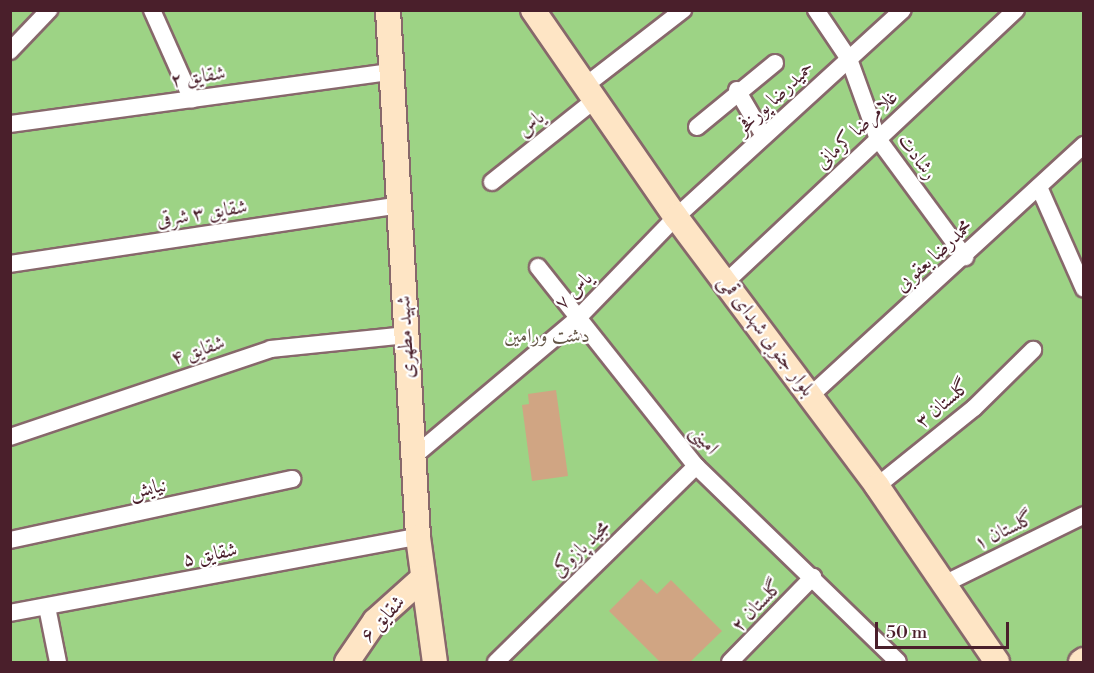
<!DOCTYPE html>
<meta charset="utf-8">
<style>
body{margin:0}
#map{position:relative;width:1094px;height:673px;overflow:hidden;background:#f7f1e1;font-family:"Libre Bodoni",Amiri,serif}
div>[style]{position:absolute}
.green>*{inset:0;background:#9dd385;transform-origin:0 0}
.building>*{inset:0;background:#d0a583}
.roads{filter:drop-shadow(2px 0 #87686b) drop-shadow(-2px 0 #87686b) drop-shadow(0 2px #87686b) drop-shadow(0 -2px #87686b)}
.minor>*{height:16px;margin:-8px;padding:0 8px;transform-origin:8px;border-radius:8px;background:#fff}
.secondary>*{height:24px;margin:-12px;padding:0 12px;transform-origin:12px;border-radius:12px;background:#fee5c5}
span{translate:-50% -50%;white-space:nowrap;text-align:center;line-height:1.15;-webkit-text-stroke:4.5px #fff;paint-order:stroke}
.street-label{font-size:20px;color:#4a1f2b}
.park-label{font-size:20px;color:#635546}
.frame{position:absolute;inset:0;border:12px solid #4a1f2b;pointer-events:none}
.scale{position:absolute;left:875px;top:622px;width:134px;height:27px;box-sizing:border-box;border:3px solid #4a1f2b;border-top:0;padding-left:8px;font-size:18px;line-height:21px;white-space:nowrap;color:#4a1f2b;-webkit-text-stroke:4px #fff;paint-order:stroke}
</style>
<div id="map">
<div class="green">
<i style="left:11px;top:11px;width:1072px;height:651px"></i>
</div>
<div class="building">
<i style="clip-path:polygon(556px 390px,568px 476px,532px 481px,522px 405px,529px 404px,528px 394px)"></i>
<i style="clip-path:polygon(641px 579px,657px 594px,671px 580px,722px 631px,690px 662px,660px 662px,609px 611px)"></i>
</div>
<div class="roads">
<div class="minor">
<i style="left:152px;top:10px;width:98px;rotate:66deg"></i>
<i style="left:816px;top:10px;width:59px;rotate:56deg"></i>
<i style="left:849px;top:59px;width:85px;rotate:70.1deg"></i>
<i style="left:878px;top:139px;width:147px;rotate:53.6deg"></i>
<i style="left:10px;top:51px;width:57px;rotate:-46.4deg"></i>
<i style="left:586px;top:85px;width:123px;rotate:-37.7deg"></i>
<i style="left:737px;top:90px;width:53px;rotate:59.6deg"></i>
<i style="left:10px;top:124px;width:385px;rotate:-7.8deg"></i>
<i style="left:697px;top:127px;width:101px;rotate:-39.4deg"></i>
<i style="left:492px;top:182px;width:133px;rotate:-38.6deg"></i>
<i style="left:1039px;top:187px;width:111px;rotate:66.2deg"></i>
<i style="left:10px;top:264px;width:393px;rotate:-8.6deg"></i>
<i style="left:538px;top:267px;width:254px;rotate:51.6deg"></i>
<i style="left:696px;top:466px;width:281px;rotate:44.1deg"></i>
<i style="left:726px;top:282px;width:398px;rotate:-43.2deg"></i>
<i style="left:810px;top:396px;width:372px;rotate:-42.5deg"></i>
<i style="left:10px;top:437px;width:275px;rotate:-18.6deg"></i>
<i style="left:271px;top:349px;width:136px;rotate:-5.9deg"></i>
<i style="left:413px;top:457px;width:217px;rotate:-40.1deg"></i>
<i style="left:579px;top:317px;width:139px;rotate:-45.9deg"></i>
<i style="left:676px;top:217px;width:307px;rotate:-42.4deg"></i>
<i style="left:877px;top:486px;width:124px;rotate:-38.8deg"></i>
<i style="left:974px;top:408px;width:83px;rotate:-44.5deg"></i>
<i style="left:10px;top:540px;width:289px;rotate:-12.2deg"></i>
<i style="left:942px;top:585px;width:158px;rotate:-26.2deg"></i>
<i style="left:47px;top:607px;width:56px;rotate:78.7deg"></i>
<i style="left:10px;top:613px;width:415px;rotate:-10.6deg"></i>
<i style="left:496px;top:662px;width:280px;rotate:-44.4deg"></i>
<i style="left:730px;top:662px;width:119px;rotate:-45.7deg"></i>
</div>
<div class="secondary">
<i style="left:388px;top:10px;width:528px;rotate:86.74deg"></i>
<i style="left:418px;top:537px;width:126px;rotate:82.3deg"></i>
<i style="left:533px;top:10px;width:252px;rotate:55.4deg"></i>
<i style="left:676px;top:217px;width:336px;rotate:53.2deg"></i>
<i style="left:877px;top:486px;width:213px;rotate:55.7deg"></i>
<i style="left:347px;top:662px;width:50px;rotate:-55.7deg"></i>
<i style="left:375px;top:621px;width:64px;rotate:-41.9deg"></i>
<i style="left:1081px;top:662px;width:4px;rotate:-34deg"></i>
</div>
</div>
<div class="street-label">
<span style="left:198px;top:77px;rotate:-8deg">شقایق ۲</span>
<span style="left:775px;top:98px;rotate:-43deg">حمیدرضا پورفخر</span>
<span style="left:531px;top:124px;rotate:-39deg">یاس</span>
<span style="left:857px;top:130px;rotate:-43deg">غلامرضا کرمانی</span>
<span style="left:917px;top:157px;rotate:54deg">رشادت</span>
<span style="left:202px;top:214px;rotate:-9deg">شقایق ۳ شرقی</span>
<span style="left:934px;top:256px;rotate:-42deg">محمدرضا یعقوبی</span>
<span style="left:574px;top:291px;rotate:-45deg">یاس ۷</span>
<span style="left:766px;top:336px;rotate:53deg">بلوار جنوبی شهدای قمی</span>
<span style="left:406px;top:337px;rotate:-93deg">شهید مطهری</span>
<span style="left:198px;top:351px;rotate:-19deg">شقایق ۴</span>
<span style="left:943px;top:404px;rotate:-40deg">گلستان ۳</span>
<span style="left:704px;top:440px;rotate:50deg">امینی</span>
<span style="left:148px;top:489px;rotate:-12deg">نیایش</span>
<span style="left:1004px;top:531px;rotate:-26deg">گلستان ۱</span>
<span style="left:581px;top:549px;rotate:-45deg">مجید پازوکی</span>
<span style="left:210px;top:555px;rotate:-11deg">شقایق ۵</span>
<span style="left:757px;top:606px;rotate:-46deg">گلستان ۲</span>
<span style="left:383px;top:619px;rotate:-47deg">شقایق ۶</span>
</div>
<div class="park-label">
<span style="left:547px;top:336px">دشت ورامین</span>
</div>
<div class="frame"></div>
<div class="scale">50 m</div>
</div>
